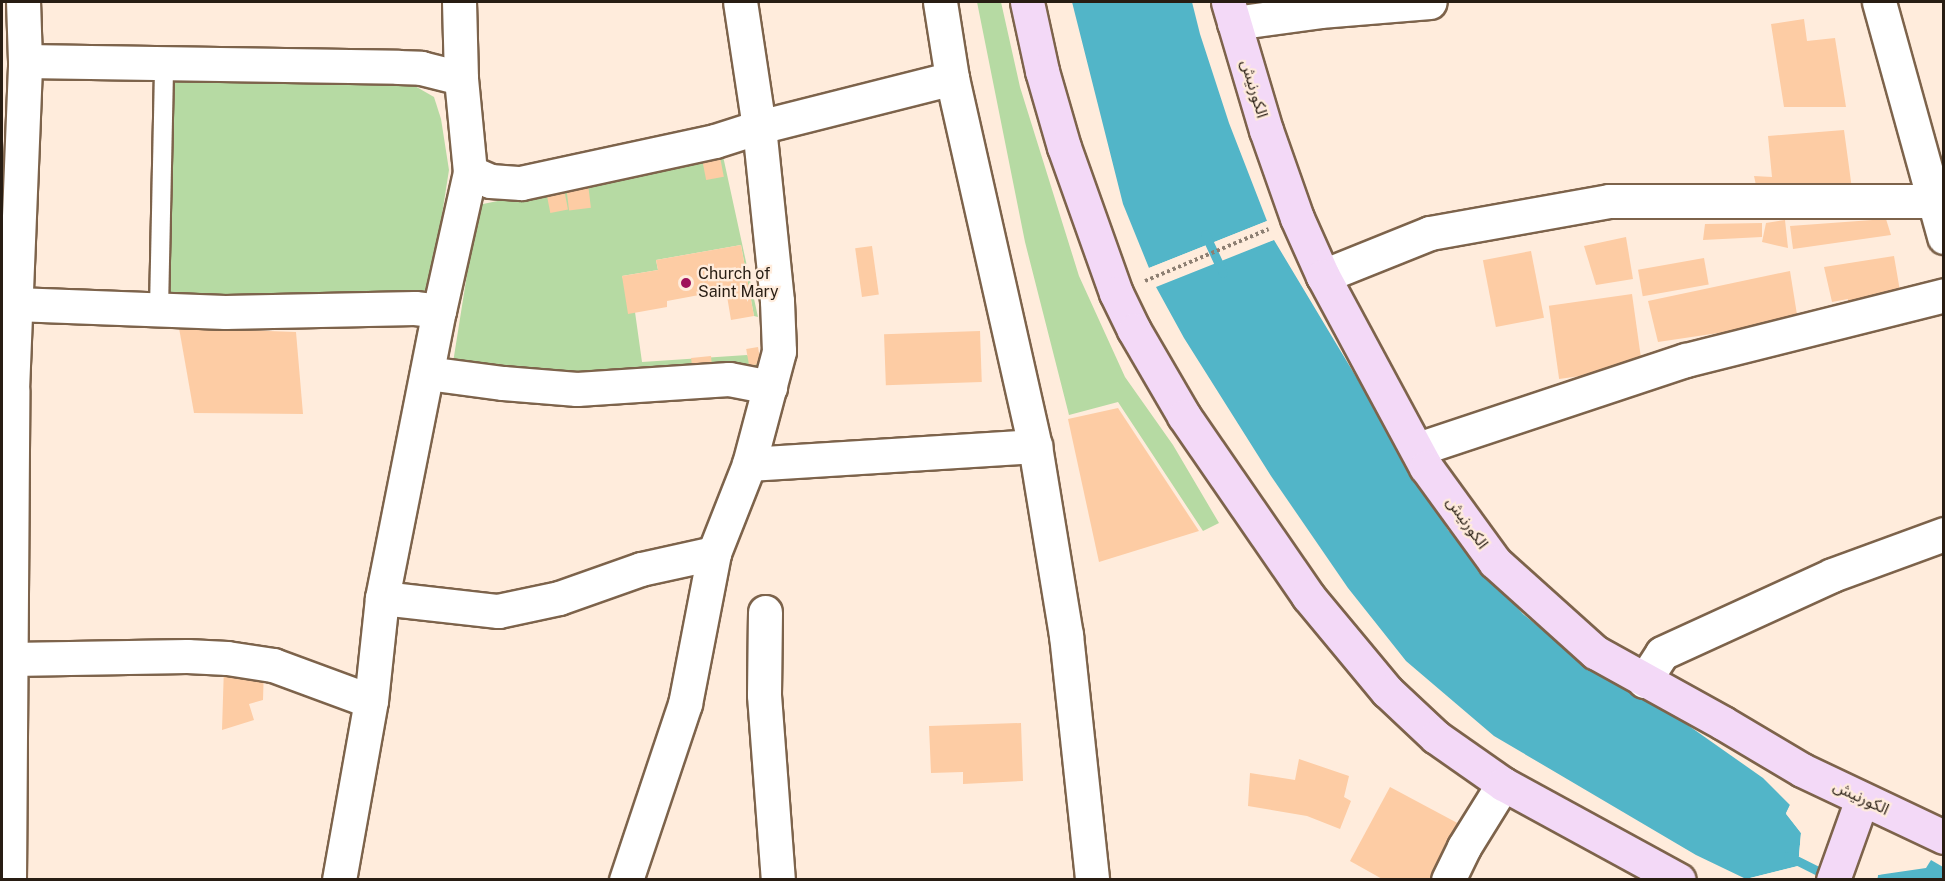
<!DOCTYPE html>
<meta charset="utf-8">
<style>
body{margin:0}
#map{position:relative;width:1945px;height:881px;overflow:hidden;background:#ffecdc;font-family:"Public Sans","Noto Sans Arabic",sans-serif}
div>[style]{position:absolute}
.green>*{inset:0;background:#b6daa3}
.water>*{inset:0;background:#52b5c8}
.pier>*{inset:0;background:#ffecdc;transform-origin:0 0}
.stream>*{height:9px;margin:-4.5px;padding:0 4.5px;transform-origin:4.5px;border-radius:4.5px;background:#52b5c8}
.building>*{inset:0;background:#fdcca4;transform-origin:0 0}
.path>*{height:4px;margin-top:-2px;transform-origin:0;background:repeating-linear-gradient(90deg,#8d7f72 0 3px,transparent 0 6px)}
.roads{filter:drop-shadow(2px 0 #7d634b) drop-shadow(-2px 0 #7d634b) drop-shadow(0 2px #7d634b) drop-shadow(0 -2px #7d634b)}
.service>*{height:18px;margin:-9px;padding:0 9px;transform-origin:9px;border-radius:9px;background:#fff}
.minor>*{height:33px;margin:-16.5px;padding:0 16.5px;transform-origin:16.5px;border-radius:16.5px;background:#fff}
.secondary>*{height:33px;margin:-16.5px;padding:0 16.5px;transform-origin:16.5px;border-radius:16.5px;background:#f3d9f7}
.dots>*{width:16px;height:16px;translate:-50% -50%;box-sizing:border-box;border:3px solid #ffecdc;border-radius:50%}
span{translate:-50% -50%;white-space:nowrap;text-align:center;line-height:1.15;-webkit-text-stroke:4.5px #ffecdc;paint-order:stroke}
.street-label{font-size:16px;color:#281d13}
.poi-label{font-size:16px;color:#281d13}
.left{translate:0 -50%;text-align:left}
.frame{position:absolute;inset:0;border:3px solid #281d13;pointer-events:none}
</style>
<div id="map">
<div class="green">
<i style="clip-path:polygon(977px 2px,1001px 2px,1020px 87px,1079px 276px,1125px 377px,1173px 445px,1219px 523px,1203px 531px,1118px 402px,1069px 415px,1025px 242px)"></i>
<i style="clip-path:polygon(401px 78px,434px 97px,441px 119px,449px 170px,431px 285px,415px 302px,165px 305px,172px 80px)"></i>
<i style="clip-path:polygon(723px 156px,758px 317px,754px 316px,741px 245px,656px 260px,658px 270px,622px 276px,635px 312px,642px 362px,747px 355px,760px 367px,587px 381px,452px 369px,478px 205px)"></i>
</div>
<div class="water">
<i style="clip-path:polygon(1072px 2px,1192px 2px,1200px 34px,1229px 123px,1267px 221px,1149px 268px,1123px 204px)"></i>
<i style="clip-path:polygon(1274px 240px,1448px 530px,1523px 614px,1588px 667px,1672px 714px,1763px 778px,1790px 805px,1786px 814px,1801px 833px,1798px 866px,1746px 879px,1696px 855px,1494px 736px,1406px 661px,1348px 588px,1271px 476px,1184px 338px,1156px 287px)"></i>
<i style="clip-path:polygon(1931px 860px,1943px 867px,1943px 879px,1877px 880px,1878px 875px)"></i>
</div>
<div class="pier">
<i style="clip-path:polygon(1267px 221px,1268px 223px,1150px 271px,1149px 268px)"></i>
<i style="left:1273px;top:237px;width:3px;height:127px;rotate:72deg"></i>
<i style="clip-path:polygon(1790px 805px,1793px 806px,1790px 813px,1804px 833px,1800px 868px,1757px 880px,1746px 879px,1798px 866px,1801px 833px,1786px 813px)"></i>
<i style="clip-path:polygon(1926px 859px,1931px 860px,1926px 868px,1878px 875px,1877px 879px,1874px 880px,1876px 872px)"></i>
</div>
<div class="stream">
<i style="left:1205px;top:234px;width:43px;rotate:65.2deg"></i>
<i style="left:1788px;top:856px;width:47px;rotate:26.6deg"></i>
</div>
<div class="building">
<i style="clip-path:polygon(1804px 19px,1807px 41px,1835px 38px,1846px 107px,1784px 107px,1771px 24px)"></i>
<i style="clip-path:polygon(1844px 130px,1852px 189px,1757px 190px,1754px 176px,1772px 177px,1768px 136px)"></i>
<i style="left:720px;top:157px;width:20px;height:18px;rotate:79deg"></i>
<i style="left:588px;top:184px;width:24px;height:22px;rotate:83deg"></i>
<i style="left:564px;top:189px;width:21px;height:18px;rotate:79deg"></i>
<i style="clip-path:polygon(1886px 219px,1891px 235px,1793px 249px,1790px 226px)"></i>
<i style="clip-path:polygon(1785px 220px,1788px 248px,1762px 242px,1766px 223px)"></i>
<i style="clip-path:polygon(1762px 223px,1762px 237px,1703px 240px,1705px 224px)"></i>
<i style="clip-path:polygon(1626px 237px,1633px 279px,1596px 285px,1584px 246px)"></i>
<i style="clip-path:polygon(741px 245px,754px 316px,731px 320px,726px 290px,667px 301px,667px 307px,628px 314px,622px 276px,658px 270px,656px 260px)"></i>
<i style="left:872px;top:246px;width:49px;height:17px;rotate:82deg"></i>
<i style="left:1531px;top:251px;width:68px;height:49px;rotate:79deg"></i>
<i style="clip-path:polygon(1894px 256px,1901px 297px,1849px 311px,1848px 299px,1832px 302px,1824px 267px)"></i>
<i style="left:1704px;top:258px;width:27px;height:67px;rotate:80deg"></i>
<i style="clip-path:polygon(1790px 271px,1798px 321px,1658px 342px,1648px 301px)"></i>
<i style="left:1632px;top:294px;width:74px;height:84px;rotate:82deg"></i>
<i style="clip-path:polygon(179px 328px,296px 332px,303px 414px,194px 413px)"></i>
<i style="left:980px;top:331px;width:51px;height:96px;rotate:88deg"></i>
<i style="left:758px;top:347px;width:17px;height:12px;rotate:80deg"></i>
<i style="left:711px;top:356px;width:10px;height:20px;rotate:84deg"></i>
<i style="clip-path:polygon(1118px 408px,1199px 531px,1099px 562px,1068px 419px)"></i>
<i style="clip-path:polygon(224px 666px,264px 667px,263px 700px,249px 704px,254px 720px,222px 730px)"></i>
<i style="clip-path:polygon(1021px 723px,1023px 781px,963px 784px,963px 772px,931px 773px,929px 726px)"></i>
<i style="clip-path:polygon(1299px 759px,1349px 776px,1344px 797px,1351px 801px,1340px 829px,1307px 816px,1248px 806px,1250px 773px,1295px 780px)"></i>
<i style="clip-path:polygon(1390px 787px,1463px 826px,1434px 880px,1384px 880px,1350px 861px)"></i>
</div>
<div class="path">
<i style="left:1145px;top:281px;width:134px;rotate:-22.8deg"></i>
</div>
<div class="roads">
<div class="service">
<i style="left:159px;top:309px;width:245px;rotate:-88.8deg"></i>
</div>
<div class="minor">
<i style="left:940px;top:2px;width:77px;rotate:81deg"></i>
<i style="left:952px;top:78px;width:377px;rotate:77.3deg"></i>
<i style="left:1035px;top:446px;width:192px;rotate:80.7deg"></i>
<i style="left:1066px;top:635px;width:246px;rotate:83.9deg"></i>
<i style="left:1879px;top:2px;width:244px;rotate:74.5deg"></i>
<i style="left:1234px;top:23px;width:87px;rotate:-7.9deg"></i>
<i style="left:1320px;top:11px;width:110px;rotate:-4.7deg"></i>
<i style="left:25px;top:61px;width:373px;rotate:0.9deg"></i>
<i style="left:398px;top:67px;width:23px;rotate:2deg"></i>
<i style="left:421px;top:68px;width:41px;rotate:14deg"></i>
<i style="left:470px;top:172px;width:22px;rotate:24deg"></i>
<i style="left:490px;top:181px;width:31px;rotate:4deg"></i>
<i style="left:521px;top:183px;width:198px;rotate:-12.2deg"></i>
<i style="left:715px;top:141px;width:46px;rotate:-17.7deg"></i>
<i style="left:759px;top:127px;width:199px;rotate:-14.2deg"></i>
<i style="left:1323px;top:276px;width:115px;rotate:-21.9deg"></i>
<i style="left:1430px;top:233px;width:182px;rotate:-10.1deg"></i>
<i style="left:1609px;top:201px;width:327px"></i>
<i style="left:15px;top:304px;width:210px;rotate:2.2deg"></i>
<i style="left:225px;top:312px;width:190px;rotate:-1.2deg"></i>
<i style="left:415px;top:308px;width:24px;rotate:7deg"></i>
<i style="left:427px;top:373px;width:77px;rotate:7.5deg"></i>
<i style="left:503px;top:383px;width:74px;rotate:4.6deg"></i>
<i style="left:577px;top:389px;width:152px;rotate:-3.8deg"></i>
<i style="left:729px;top:379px;width:42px;rotate:11deg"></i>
<i style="left:1418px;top:449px;width:282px;rotate:-18.4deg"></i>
<i style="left:1686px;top:360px;width:266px;rotate:-14.1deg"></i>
<i style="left:749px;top:464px;width:287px;rotate:-3.6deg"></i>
<i style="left:382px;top:598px;width:117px;rotate:6.4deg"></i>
<i style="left:498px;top:611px;width:62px;rotate:-12deg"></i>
<i style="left:559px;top:598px;width:87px;rotate:-19.5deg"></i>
<i style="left:641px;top:569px;width:75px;rotate:-12.4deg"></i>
<i style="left:765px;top:612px;width:83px;rotate:90.7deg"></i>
<i style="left:764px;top:695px;width:186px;rotate:85.7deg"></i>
<i style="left:11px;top:659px;width:176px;rotate:-1deg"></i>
<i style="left:187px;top:656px;width:40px;rotate:2.9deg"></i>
<i style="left:227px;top:658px;width:47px;rotate:8.7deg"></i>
<i style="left:273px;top:665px;width:104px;rotate:20.2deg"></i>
<i style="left:1644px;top:681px;width:33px;rotate:-57deg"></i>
<i style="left:1662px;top:653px;width:187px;rotate:-24.6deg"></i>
<i style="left:1832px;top:575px;width:119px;rotate:-20.1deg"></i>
<i style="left:9px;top:880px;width:490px;rotate:-89.6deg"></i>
<i style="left:12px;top:390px;width:329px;rotate:-87.7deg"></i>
<i style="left:25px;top:61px;width:59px;rotate:-91.9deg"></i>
<i style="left:339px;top:880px;width:182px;rotate:-79.9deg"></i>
<i style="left:371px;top:701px;width:104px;rotate:-83.9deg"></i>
<i style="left:382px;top:598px;width:293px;rotate:-78.8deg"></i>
<i style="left:439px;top:311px;width:142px;rotate:-77.4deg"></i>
<i style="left:470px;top:172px;width:94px;rotate:-95.5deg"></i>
<i style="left:461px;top:78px;width:76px;rotate:-91.5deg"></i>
<i style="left:626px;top:880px;width:186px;rotate:-71.5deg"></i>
<i style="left:685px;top:704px;width:154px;rotate:-79.1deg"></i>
<i style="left:714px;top:553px;width:96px;rotate:-68.5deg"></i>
<i style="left:749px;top:464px;width:117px;rotate:-75.1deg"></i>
<i style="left:779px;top:351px;width:50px;rotate:-92.3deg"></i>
<i style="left:777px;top:301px;width:175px;rotate:-95.9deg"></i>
<i style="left:759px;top:127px;width:126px;rotate:-98.6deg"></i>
<i style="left:1448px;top:880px;width:37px;rotate:-64deg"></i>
<i style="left:1464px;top:847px;width:74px;rotate:-58.2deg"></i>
</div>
<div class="secondary">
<i style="left:1027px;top:2px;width:71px;rotate:77.7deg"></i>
<i style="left:1042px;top:71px;width:79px;rotate:73.9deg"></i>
<i style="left:1064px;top:147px;width:155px;rotate:70.4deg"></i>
<i style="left:1116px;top:293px;width:41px;rotate:64.1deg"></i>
<i style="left:1134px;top:330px;width:99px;rotate:59.8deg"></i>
<i style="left:1184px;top:416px;width:219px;rotate:55.4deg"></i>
<i style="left:1308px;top:596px;width:124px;rotate:50.3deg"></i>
<i style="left:1387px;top:691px;width:67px;rotate:43.2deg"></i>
<i style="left:1436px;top:737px;width:82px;rotate:35deg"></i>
<i style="left:1503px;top:784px;width:200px;rotate:28.6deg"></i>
<i style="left:1228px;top:2px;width:134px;rotate:73.5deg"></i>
<i style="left:1266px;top:130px;width:93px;rotate:70.6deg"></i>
<i style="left:1297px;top:218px;width:64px;rotate:65.9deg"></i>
<i style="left:1323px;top:276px;width:217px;rotate:61.7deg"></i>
<i style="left:1426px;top:467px;width:117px;rotate:54deg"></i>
<i style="left:1495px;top:562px;width:135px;rotate:42deg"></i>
<i style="left:1595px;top:652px;width:146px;rotate:29deg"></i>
<i style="left:1723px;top:723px;width:92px;rotate:30.7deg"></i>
<i style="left:1802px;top:770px;width:157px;rotate:25.3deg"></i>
<i style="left:1833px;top:880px;width:86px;rotate:-70.3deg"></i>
</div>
</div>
<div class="dots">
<i style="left:686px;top:283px;background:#9f115b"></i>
</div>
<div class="street-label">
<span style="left:1254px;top:89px;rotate:73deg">الكورنيش</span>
<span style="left:1467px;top:523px;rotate:54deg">الكورنيش</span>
<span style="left:1861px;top:798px;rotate:25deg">الكورنيش</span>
</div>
<div class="poi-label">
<span class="left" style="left:698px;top:283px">Church of<br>Saint Mary</span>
</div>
<div class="frame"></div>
</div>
